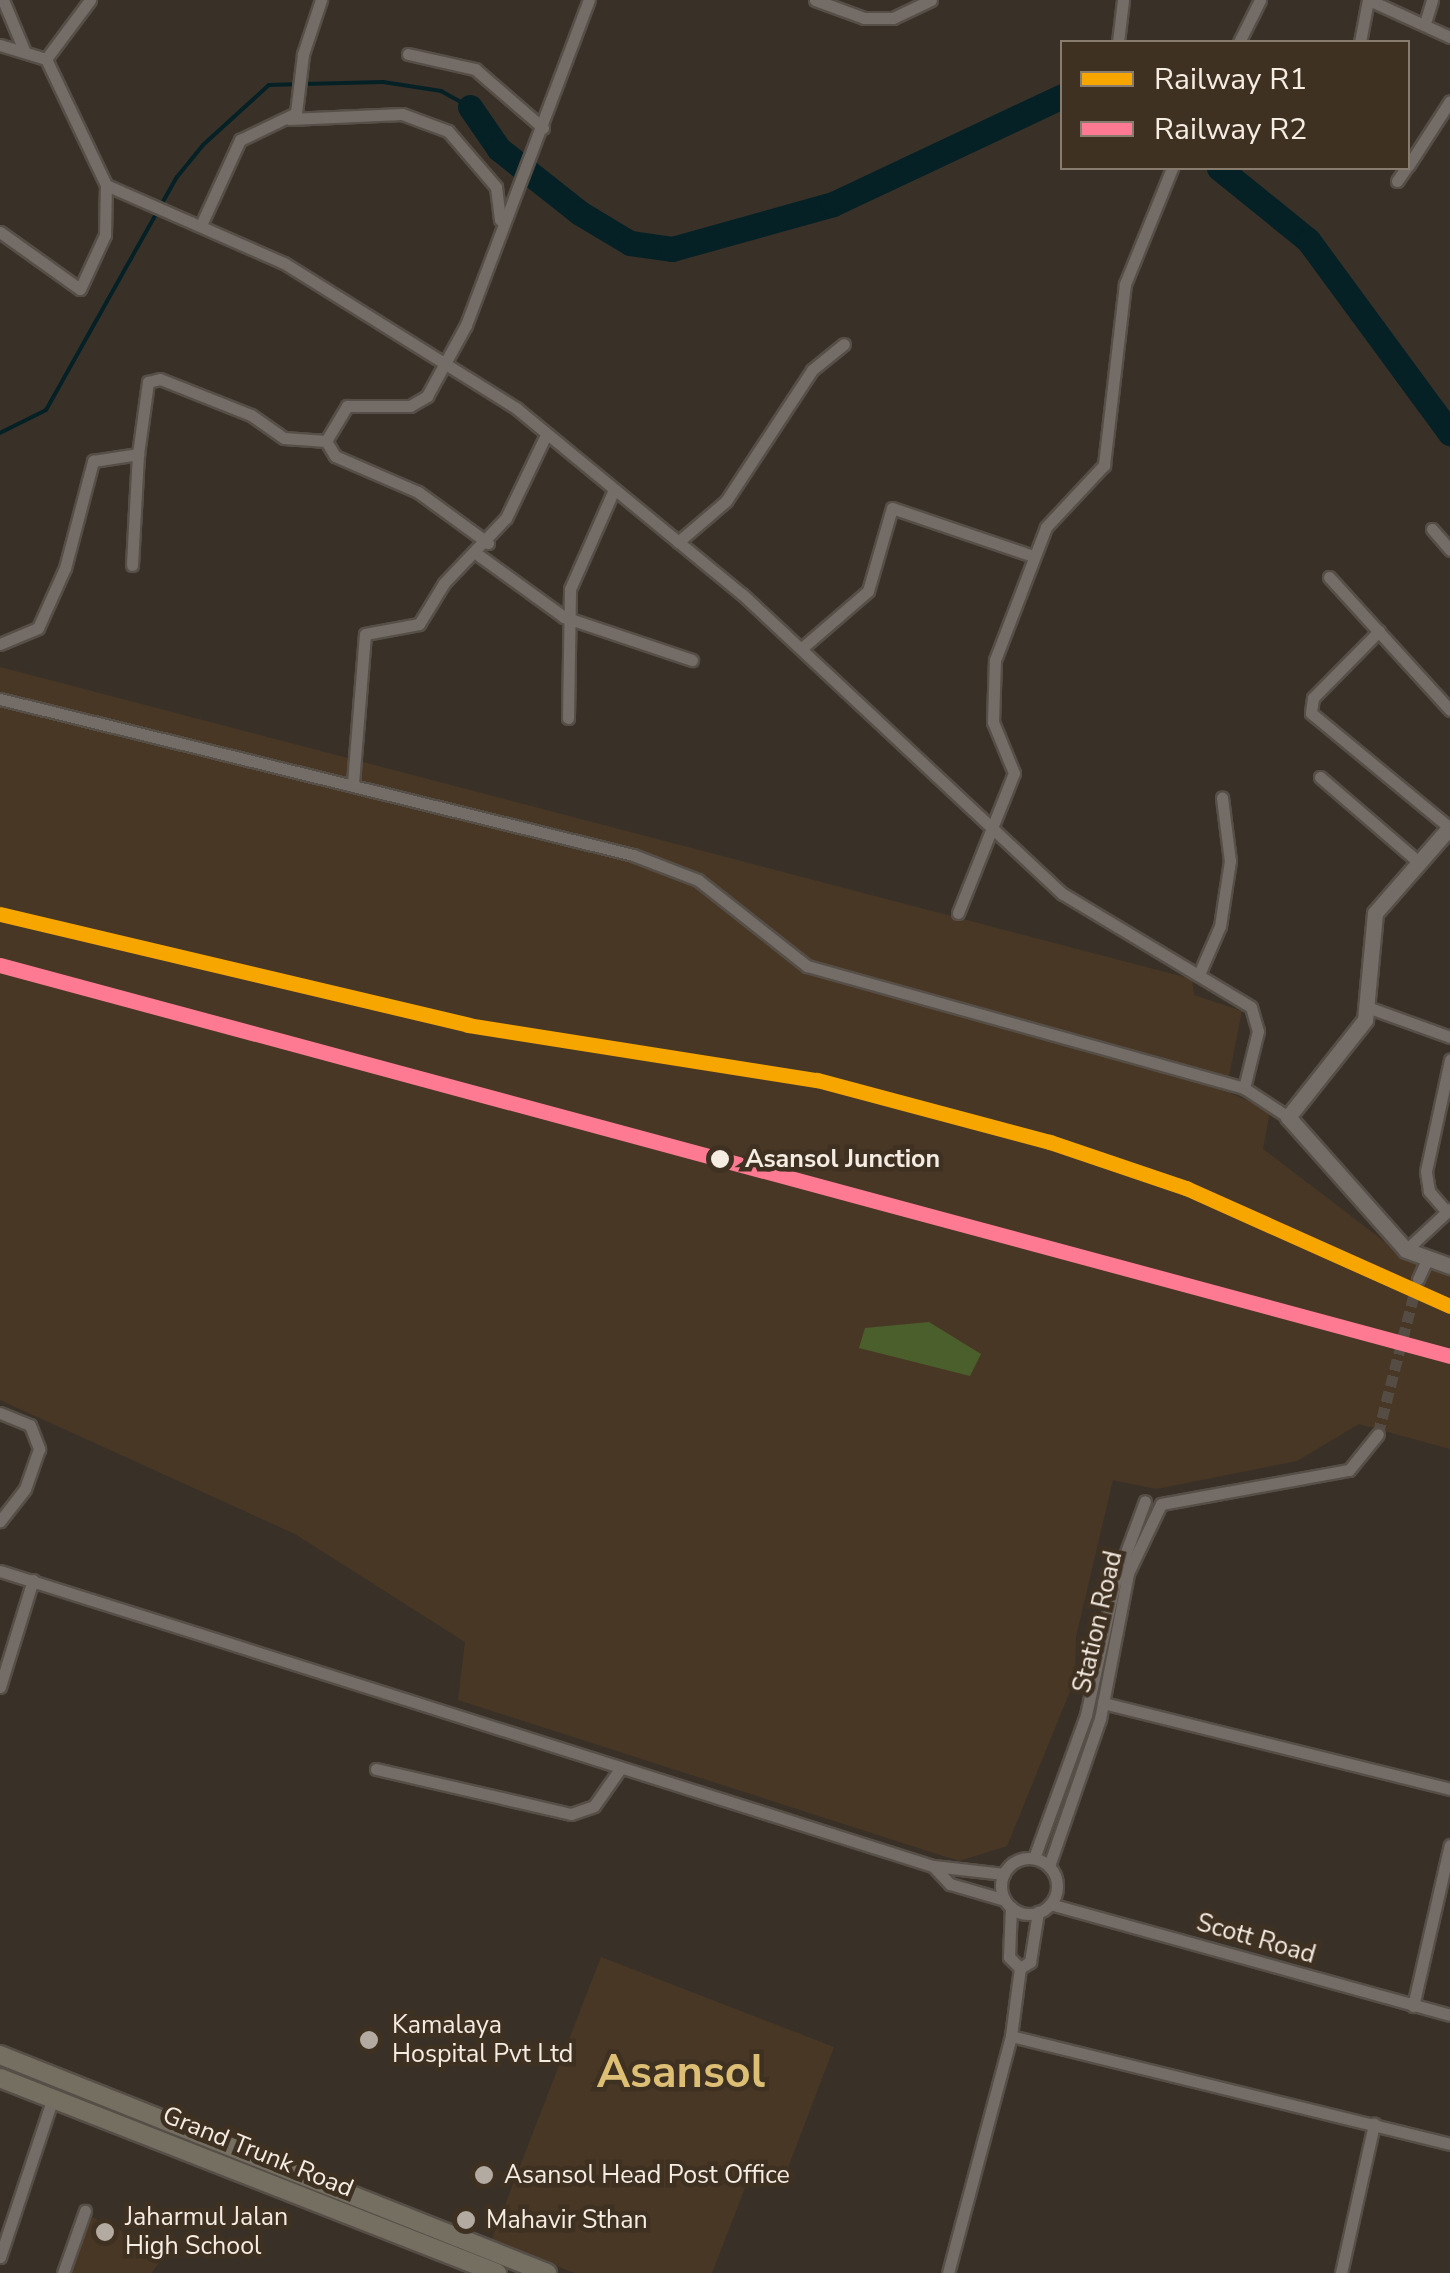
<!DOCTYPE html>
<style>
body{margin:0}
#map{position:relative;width:1450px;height:2273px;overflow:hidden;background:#393128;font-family:"Nunito Sans",sans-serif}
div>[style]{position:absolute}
.built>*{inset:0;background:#493725}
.green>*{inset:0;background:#4b5f2c}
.stream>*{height:4px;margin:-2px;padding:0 2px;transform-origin:2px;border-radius:2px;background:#052126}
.river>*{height:25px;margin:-12.5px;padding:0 12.5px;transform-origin:12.5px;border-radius:12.5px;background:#052126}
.street-tunnel>*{height:11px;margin-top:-5.5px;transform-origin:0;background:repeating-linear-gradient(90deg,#554d44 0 11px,transparent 0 16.5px)}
.roads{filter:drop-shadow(2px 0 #564f48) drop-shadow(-2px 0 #564f48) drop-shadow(0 2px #564f48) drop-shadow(0 -2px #564f48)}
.street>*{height:11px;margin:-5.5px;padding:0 5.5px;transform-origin:5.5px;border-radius:5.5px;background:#746d67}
.street>.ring{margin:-5.5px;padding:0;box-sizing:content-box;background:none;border:11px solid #746d67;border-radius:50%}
.secondary>*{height:15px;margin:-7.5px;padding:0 7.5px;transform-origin:7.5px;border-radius:7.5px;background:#746d67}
.primary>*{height:18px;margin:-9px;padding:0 9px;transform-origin:9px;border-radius:9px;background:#756f61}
.rail>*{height:8px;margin-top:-4px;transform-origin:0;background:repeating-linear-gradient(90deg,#3f3122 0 11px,#706963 0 22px);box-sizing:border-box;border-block:2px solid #706963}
.rail-1>*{height:15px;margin:-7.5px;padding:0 7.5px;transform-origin:7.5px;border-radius:7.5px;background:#f7a600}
.rail-2>*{height:15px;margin:-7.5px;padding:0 7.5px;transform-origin:7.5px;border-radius:7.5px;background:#fe7a93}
.dots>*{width:28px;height:28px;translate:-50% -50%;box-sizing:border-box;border:5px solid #3f3122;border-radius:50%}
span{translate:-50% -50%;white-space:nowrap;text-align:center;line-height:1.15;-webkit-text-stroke:9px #3f3122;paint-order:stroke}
.stop-label{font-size:25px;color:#f5ece2;font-weight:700}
.left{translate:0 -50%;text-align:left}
.street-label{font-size:25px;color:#f5ece2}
.poi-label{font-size:25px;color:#f5ece2}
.town-label{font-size:45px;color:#dcbe74;font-weight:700}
.legend{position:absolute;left:1060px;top:40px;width:350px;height:130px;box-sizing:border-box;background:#3f3122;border:2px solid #887c6f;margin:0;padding:12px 18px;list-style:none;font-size:30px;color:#f5ece2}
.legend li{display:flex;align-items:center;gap:20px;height:50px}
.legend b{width:50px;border:2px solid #887c6f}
</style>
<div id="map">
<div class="built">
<i style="clip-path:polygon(0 667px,1192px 979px,1194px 995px,1242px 1011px,1226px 1091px,1270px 1111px,1263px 1149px,1410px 1261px,1450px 1275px,1450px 1449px,1359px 1424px,1297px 1461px,1156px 1489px,1113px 1480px,1076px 1637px,1075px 1679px,1007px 1846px,959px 1861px,458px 1700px,465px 1642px,295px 1534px,0 1400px)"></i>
<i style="clip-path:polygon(601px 1957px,834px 2047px,781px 2186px,750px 2175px,712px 2273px,575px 2273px,491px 2241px)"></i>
<i style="clip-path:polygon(90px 2216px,160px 2249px,163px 2258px,151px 2273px,69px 2273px)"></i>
</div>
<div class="green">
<i style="clip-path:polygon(929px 1322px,981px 1354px,970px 1376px,859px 1348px,865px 1328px)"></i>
</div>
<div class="stream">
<i style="left:304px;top:84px;width:79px;rotate:-1.5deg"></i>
<i style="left:383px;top:82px;width:59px;rotate:8.8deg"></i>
<i style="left:441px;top:91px;width:33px;rotate:29deg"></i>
<i style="left:0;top:433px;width:51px;rotate:-26.6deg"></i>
<i style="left:46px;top:410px;width:267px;rotate:-60.7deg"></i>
<i style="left:177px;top:177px;width:41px;rotate:-50.9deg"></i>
<i style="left:203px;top:145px;width:89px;rotate:-42.3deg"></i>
<i style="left:269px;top:85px;width:25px;rotate:-2deg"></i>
</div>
<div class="river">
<i style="left:470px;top:107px;width:51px;rotate:55.4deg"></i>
<i style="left:499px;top:149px;width:103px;rotate:38.3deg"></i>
<i style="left:580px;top:213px;width:58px;rotate:31deg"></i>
<i style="left:630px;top:243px;width:42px;rotate:8.1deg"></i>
<i style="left:672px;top:249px;width:167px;rotate:-15.6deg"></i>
<i style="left:833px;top:204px;width:253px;rotate:-25.2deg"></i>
<i style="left:1219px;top:168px;width:114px;rotate:39deg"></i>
<i style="left:1308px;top:240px;width:240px;rotate:53.7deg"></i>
</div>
<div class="street-tunnel">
<i style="left:1378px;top:1434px;width:160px;rotate:-75.5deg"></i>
</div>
<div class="roads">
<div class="street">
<i style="left:3px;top:0;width:54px;rotate:67.2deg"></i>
<i style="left:815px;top:0;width:52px;rotate:20.2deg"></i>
<i style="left:864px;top:18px;width:29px"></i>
<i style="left:893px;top:18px;width:42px;rotate:-25.3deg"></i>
<i style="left:1369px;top:0;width:89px;rotate:24.6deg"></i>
<i style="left:1425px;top:23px;width:24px;rotate:-73deg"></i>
<i style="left:1118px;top:42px;width:42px;rotate:-83.2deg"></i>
<i style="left:1239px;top:42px;width:47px;rotate:-63.4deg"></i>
<i style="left:1360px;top:42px;width:43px;rotate:-79.2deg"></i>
<i style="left:0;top:45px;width:48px;rotate:16.9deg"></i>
<i style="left:46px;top:59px;width:140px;rotate:64.5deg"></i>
<i style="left:106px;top:185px;width:194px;rotate:23.7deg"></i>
<i style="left:284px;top:263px;width:274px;rotate:32deg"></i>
<i style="left:516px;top:408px;width:293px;rotate:39.5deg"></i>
<i style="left:742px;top:594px;width:439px;rotate:43.1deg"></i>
<i style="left:1063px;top:894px;width:219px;rotate:31deg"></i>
<i style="left:1251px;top:1007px;width:25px;rotate:74deg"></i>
<i style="left:1258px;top:1031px;width:59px;rotate:103.8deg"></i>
<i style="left:1244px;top:1088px;width:53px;rotate:33.4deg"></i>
<i style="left:408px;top:54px;width:69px;rotate:12.6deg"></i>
<i style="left:475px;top:69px;width:90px;rotate:40.9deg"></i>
<i style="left:46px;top:59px;width:74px;rotate:-53.3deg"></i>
<i style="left:289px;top:119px;width:113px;rotate:-2.5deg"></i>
<i style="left:402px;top:114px;width:49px;rotate:20.3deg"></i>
<i style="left:448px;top:131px;width:74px;rotate:49.4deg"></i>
<i style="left:496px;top:187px;width:33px;rotate:83deg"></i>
<i style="left:1408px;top:166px;width:77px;rotate:-57.1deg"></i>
<i style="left:1397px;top:181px;width:16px;rotate:-55deg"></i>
<i style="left:201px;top:225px;width:94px;rotate:-65.4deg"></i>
<i style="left:240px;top:140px;width:62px;rotate:-25.7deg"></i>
<i style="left:296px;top:113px;width:59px;rotate:-83.2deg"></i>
<i style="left:303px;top:54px;width:57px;rotate:-71.6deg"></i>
<i style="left:0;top:232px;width:98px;rotate:35.5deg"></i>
<i style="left:80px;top:289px;width:60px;rotate:-65.2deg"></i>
<i style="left:105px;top:235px;width:50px;rotate:-88.9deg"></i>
<i style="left:1432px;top:529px;width:28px;rotate:49deg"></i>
<i style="left:678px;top:542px;width:63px;rotate:-40.5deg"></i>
<i style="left:726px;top:501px;width:157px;rotate:-56.7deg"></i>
<i style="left:812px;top:370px;width:41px;rotate:-39.1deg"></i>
<i style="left:488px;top:543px;width:87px;rotate:-143.9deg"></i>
<i style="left:418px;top:492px;width:90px;rotate:-156.6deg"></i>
<i style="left:335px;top:456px;width:17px;rotate:-121deg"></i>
<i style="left:326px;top:441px;width:41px;rotate:-59deg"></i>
<i style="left:347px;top:406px;width:63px"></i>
<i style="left:410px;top:406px;width:20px;rotate:-30deg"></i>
<i style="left:427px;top:396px;width:81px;rotate:-61.2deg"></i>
<i style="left:466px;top:325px;width:347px;rotate:-69.3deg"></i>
<i style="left:477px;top:554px;width:107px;rotate:35.9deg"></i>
<i style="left:564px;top:617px;width:135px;rotate:18.6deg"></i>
<i style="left:132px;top:565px;width:111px;rotate:-86.9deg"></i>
<i style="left:1329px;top:577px;width:180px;rotate:47.7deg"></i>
<i style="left:1379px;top:631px;width:94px;rotate:134.6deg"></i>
<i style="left:1313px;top:698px;width:15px;rotate:98deg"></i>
<i style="left:1311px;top:713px;width:180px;rotate:39.6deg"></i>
<i style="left:0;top:644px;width:41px;rotate:-22.8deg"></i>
<i style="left:38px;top:628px;width:66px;rotate:-65.8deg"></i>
<i style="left:65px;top:568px;width:111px;rotate:-75.3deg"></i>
<i style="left:93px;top:461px;width:46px;rotate:-8.8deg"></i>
<i style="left:138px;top:454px;width:73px;rotate:-82.1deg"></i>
<i style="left:148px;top:382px;width:12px;rotate:-14deg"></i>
<i style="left:160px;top:379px;width:98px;rotate:21.6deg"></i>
<i style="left:251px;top:415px;width:40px;rotate:34.9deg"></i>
<i style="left:284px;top:438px;width:42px;rotate:4.1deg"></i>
<i style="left:802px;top:648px;width:87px;rotate:-40.8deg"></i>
<i style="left:868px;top:591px;width:86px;rotate:-73.9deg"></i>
<i style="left:892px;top:508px;width:149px;rotate:18.8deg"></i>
<i style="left:0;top:699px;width:652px;rotate:13.84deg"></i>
<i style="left:633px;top:855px;width:70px;rotate:21deg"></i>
<i style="left:698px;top:880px;width:139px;rotate:38.3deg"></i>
<i style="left:807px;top:966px;width:454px;rotate:15.6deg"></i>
<i style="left:568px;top:718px;width:129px;rotate:-89.1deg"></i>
<i style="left:570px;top:589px;width:106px;rotate:-66.1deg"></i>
<i style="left:1320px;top:777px;width:127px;rotate:40.8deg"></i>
<i style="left:353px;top:783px;width:149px;rotate:-85.4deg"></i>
<i style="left:365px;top:634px;width:55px;rotate:-10.5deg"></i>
<i style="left:419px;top:624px;width:48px;rotate:-58.6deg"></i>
<i style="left:444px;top:583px;width:90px;rotate:-46.4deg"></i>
<i style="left:506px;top:518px;width:90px;rotate:-64.3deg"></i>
<i style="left:958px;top:913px;width:151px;rotate:-68.2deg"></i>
<i style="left:1014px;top:773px;width:55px;rotate:-112.4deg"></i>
<i style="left:993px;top:722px;width:62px;rotate:-88.2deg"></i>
<i style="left:995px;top:660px;width:142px;rotate:-69deg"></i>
<i style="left:1046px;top:527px;width:85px;rotate:-46.9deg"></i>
<i style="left:1104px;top:465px;width:182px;rotate:-83.4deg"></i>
<i style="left:1125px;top:284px;width:125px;rotate:-67.9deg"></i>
<i style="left:1200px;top:972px;width:50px;rotate:-66.5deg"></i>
<i style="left:1220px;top:926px;width:66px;rotate:-81.3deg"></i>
<i style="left:1230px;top:861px;width:64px;rotate:-97.2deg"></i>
<i style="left:1367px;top:1007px;width:88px;rotate:19.9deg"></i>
<i style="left:1447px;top:1212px;width:28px;rotate:-131deg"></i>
<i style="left:1429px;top:1191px;width:20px;rotate:-99deg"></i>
<i style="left:1426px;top:1171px;width:114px;rotate:-77.8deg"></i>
<i style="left:1406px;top:1250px;width:60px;rotate:-43deg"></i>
<i style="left:1418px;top:1279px;width:21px;rotate:-65deg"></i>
<i style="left:0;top:1413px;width:32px;rotate:22deg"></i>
<i style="left:30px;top:1425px;width:26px;rotate:69deg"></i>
<i style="left:39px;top:1449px;width:42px;rotate:109.3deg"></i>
<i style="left:25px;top:1489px;width:41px;rotate:128deg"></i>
<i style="left:0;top:1571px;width:979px;rotate:17.55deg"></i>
<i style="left:0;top:1687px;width:112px;rotate:-72.9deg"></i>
<i style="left:1103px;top:1703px;width:357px;rotate:13.9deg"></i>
<i style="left:376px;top:1769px;width:200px;rotate:13deg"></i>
<i style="left:571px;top:1814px;width:24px;rotate:-19deg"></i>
<i style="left:594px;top:1806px;width:45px;rotate:-54.9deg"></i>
<i style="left:1034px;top:1858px;width:152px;rotate:-70deg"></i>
<i style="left:1086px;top:1715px;width:136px;rotate:-77.7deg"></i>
<i style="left:1115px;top:1582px;width:86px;rotate:-69.7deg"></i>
<i class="ring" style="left:1001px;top:1858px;width:45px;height:45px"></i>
<i style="left:1049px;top:1866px;width:156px;rotate:-70.9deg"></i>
<i style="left:1100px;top:1719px;width:149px;rotate:-79.1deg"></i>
<i style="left:1128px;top:1573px;width:76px;rotate:-64.4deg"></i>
<i style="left:1161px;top:1504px;width:191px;rotate:-10.3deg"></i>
<i style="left:1349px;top:1470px;width:46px;rotate:-51.1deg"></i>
<i style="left:1004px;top:1874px;width:71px;rotate:-173.6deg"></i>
<i style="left:933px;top:1866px;width:25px;rotate:47deg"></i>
<i style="left:950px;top:1884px;width:57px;rotate:16.2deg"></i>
<i style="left:1050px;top:1904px;width:415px;rotate:15.5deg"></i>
<i style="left:1011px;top:1907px;width:50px;rotate:92.3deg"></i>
<i style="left:1009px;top:1957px;width:16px;rotate:45deg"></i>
<i style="left:1020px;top:1968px;width:12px;rotate:-31deg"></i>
<i style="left:1030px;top:1962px;width:51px;rotate:-80.9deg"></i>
<i style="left:1413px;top:2006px;width:165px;rotate:-77.1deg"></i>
<i style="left:1011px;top:2036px;width:452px;rotate:13.8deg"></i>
<i style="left:0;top:2257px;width:168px;rotate:-71.6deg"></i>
<i style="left:63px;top:2273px;width:66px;rotate:-70.5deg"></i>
<i style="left:948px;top:2273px;width:245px;rotate:-75.1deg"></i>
<i style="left:1011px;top:2036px;width:69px;rotate:-82.5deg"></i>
<i style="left:1341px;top:2273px;width:153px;rotate:-77.5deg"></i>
</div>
<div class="secondary">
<i style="left:1450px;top:827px;width:114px;rotate:131.1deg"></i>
<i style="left:1375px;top:913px;width:107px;rotate:95.3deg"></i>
<i style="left:1365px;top:1020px;width:124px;rotate:128.4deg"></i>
<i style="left:1288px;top:1117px;width:178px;rotate:48.4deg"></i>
<i style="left:1406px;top:1250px;width:47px;rotate:20deg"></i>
</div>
<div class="primary">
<i style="left:0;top:2055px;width:589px;rotate:21.73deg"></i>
<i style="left:0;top:2078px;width:534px;rotate:21.42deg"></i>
</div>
</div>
<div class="rail">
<i style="left:0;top:914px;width:481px;rotate:13.3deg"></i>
<i style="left:468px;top:1025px;width:353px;rotate:9deg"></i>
<i style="left:817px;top:1080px;width:241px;rotate:14.9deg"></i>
<i style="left:1050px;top:1142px;width:144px;rotate:18.7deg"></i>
<i style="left:1186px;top:1188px;width:289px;rotate:24.1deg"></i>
<i style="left:0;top:965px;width:1502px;rotate:15.09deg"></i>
</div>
<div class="rail-1">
<i style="left:0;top:914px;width:481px;rotate:13.3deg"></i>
<i style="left:468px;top:1025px;width:353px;rotate:9deg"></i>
<i style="left:817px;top:1080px;width:241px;rotate:14.9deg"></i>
<i style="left:1050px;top:1142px;width:144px;rotate:18.7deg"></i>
<i style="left:1186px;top:1188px;width:289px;rotate:24.1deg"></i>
</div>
<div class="rail-2">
<i style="left:0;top:965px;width:1502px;rotate:15.09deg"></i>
</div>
<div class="dots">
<i style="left:720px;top:1159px;background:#f5ece2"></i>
<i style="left:369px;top:2040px;background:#b3aba1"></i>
<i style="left:484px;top:2175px;background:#b3aba1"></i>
<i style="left:466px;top:2220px;background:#b3aba1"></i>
<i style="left:105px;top:2232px;background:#b3aba1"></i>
</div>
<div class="stop-label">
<span class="left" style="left:745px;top:1159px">Asansol Junction</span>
</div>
<div class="street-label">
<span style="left:1098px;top:1622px;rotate:-77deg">Station Road</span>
<span style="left:1256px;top:1939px;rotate:16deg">Scott Road</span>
<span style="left:258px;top:2152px;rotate:22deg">Grand Trunk Road</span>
</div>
<div class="poi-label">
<span class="left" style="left:392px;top:2040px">Kamalaya<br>Hospital Pvt Ltd</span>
<span class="left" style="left:504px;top:2175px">Asansol Head Post Office</span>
<span class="left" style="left:125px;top:2232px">Jaharmul Jalan<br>High School</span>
<span class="left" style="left:486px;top:2220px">Mahavir Sthan</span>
</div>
<div class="town-label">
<span style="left:681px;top:2073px">Asansol</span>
</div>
<ul class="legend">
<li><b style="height:12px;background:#f7a600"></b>Railway R1</li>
<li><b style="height:12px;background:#fe7a93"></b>Railway R2</li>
</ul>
</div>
